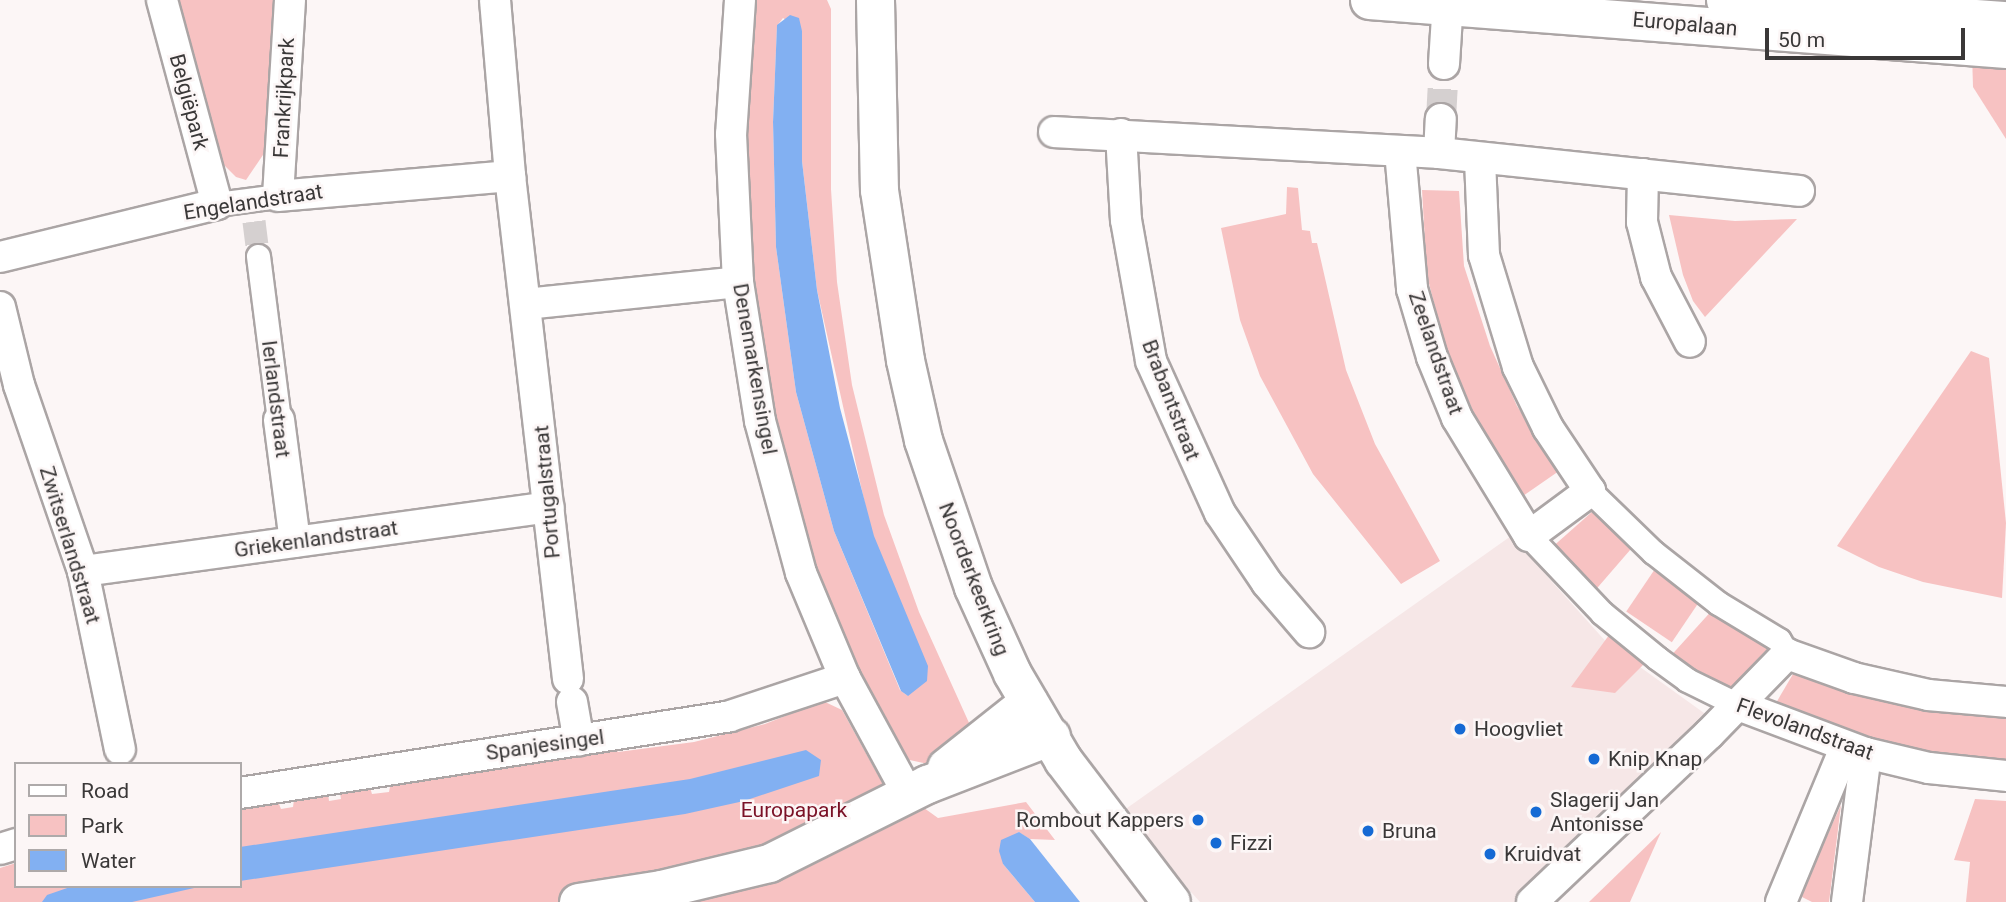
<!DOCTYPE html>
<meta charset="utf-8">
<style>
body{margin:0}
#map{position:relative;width:2006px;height:902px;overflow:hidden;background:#fcf6f6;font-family:Roboto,sans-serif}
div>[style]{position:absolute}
.built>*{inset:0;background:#f6e7e7}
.green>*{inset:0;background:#f7c2c2;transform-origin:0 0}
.water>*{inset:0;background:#82b0f2}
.pedestrian-tunnel>*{height:23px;margin-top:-11.5px;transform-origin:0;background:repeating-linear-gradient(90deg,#d5d0d0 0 23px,transparent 0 34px)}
.minor-tunnel>*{height:30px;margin-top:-15px;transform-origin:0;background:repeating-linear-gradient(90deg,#d5d0d0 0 30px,transparent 0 45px)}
.roads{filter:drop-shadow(2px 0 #aba5a5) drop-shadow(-2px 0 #aba5a5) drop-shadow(0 2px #aba5a5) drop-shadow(0 -2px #aba5a5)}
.pedestrian>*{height:23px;margin:-11.5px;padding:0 11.5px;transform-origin:11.5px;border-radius:11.5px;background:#fff}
.minor>*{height:30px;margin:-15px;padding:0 15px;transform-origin:15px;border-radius:15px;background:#fff}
.tertiary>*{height:37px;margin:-18.5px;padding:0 18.5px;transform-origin:18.5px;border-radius:18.5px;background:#fff}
.dots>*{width:19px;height:19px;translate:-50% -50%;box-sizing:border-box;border:4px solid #fcf6f6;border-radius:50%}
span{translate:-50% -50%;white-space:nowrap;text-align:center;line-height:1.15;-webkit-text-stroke:5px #fcf6f6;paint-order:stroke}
.street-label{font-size:21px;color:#3a3838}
.poi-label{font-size:21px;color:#3a3838}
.left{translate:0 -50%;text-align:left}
.right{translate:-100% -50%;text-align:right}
.park-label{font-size:21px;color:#7a1126}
.legend{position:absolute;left:14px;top:762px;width:228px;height:126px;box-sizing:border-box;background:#fcf6f6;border:2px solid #aeaaaa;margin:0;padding:9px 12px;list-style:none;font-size:21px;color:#3a3838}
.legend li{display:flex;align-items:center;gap:14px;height:35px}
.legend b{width:35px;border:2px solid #aeaaaa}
.scale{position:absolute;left:1765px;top:28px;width:200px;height:32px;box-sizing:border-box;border:4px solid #3a3838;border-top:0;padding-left:9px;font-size:21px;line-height:24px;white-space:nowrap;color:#3a3838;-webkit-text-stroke:5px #fcf6f6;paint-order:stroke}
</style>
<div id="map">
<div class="built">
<i style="clip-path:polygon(1511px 536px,1608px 644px,1711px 718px,1520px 902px,1200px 902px,1120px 813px)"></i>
</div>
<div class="green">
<i style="clip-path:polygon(172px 0,280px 0,267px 149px,246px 180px,236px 177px,216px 157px)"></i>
<i style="clip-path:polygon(evenodd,751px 0,827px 0,831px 9px,831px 189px,837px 282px,852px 385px,884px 515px,919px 612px,970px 725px,960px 739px,928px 764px,905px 759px,841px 648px,768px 413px,752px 310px,744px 109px,751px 0,783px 18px,802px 31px,802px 161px,817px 290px,908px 696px,900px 690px,834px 531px,796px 392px,776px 247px,773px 122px,777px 26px,783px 18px)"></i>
<i style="clip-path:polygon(1972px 53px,2006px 58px,2006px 139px,1973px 87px)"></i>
<i style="clip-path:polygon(1287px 187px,1298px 188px,1302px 230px,1310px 231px,1312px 243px,1317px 243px,1346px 370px,1375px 444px,1440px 561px,1401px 584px,1313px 474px,1260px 376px,1240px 320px,1221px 228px,1286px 214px)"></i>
<i style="clip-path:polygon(1422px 190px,1459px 191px,1464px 266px,1490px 346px,1517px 406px,1559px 471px,1520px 498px,1480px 427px,1446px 349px,1427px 276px)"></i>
<i style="clip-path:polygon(1669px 215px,1735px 221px,1797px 219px,1705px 317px,1693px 301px,1683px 275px)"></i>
<i style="clip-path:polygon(1971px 351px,1989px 358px,2006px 523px,2002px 598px,1923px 582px,1879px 567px,1837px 546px)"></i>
<i style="clip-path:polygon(1601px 504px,1637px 542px,1592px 594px,1550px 549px)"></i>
<i style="left:1657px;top:566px;width:55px;height:55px;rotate:34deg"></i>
<i style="clip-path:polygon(1715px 607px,1776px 642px,1724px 695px,1667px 660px)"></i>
<i style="clip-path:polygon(1612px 631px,1648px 660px,1615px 693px,1571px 687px)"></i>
<i style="clip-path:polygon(1796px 669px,2006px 714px,2006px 760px,1922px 752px,1848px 735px,1773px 708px)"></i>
<i style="clip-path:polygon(823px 701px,842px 710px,878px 775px,938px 818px,1026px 802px,1055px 840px,1030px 839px,1018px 832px,1003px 864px,1035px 902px,0 902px,0 868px,16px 863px,16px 886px,240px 886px,240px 797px,277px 799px,281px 809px,293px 807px,294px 800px,327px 786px,329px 801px,341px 799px,338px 782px,369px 784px,372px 794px,389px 792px,391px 782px,613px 744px,618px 752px,694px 742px,765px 724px)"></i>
<i style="clip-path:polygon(1975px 799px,2006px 801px,2006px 902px,1966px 902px,1970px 862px,1954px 860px)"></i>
<i style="clip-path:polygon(1841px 805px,1829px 902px,1812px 902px,1800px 896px)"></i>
<i style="clip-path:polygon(1661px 832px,1630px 902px,1589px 902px)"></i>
</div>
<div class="water">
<i style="clip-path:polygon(790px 15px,799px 18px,802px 31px,802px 161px,817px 290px,840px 408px,874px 536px,928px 666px,927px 681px,908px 696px,901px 691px,834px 531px,796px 392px,776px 247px,773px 122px,777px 25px)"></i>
<i style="clip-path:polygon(806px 750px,821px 760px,819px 776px,744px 801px,685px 814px,240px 881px,240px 847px,690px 779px)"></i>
<i style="clip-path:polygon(1019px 832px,1030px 839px,1080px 902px,1035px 902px,1003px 864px,999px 851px,1001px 840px)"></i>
<i style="clip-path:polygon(73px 886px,203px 886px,132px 902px,42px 902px,47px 895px)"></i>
</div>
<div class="pedestrian-tunnel">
<i style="left:254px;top:221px;width:35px;rotate:83deg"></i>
</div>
<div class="minor-tunnel">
<i style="left:1441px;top:119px;width:55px;rotate:-86.9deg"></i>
</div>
<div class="roads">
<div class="pedestrian">
<i style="left:217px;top:204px;width:62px;rotate:-7.5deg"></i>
<i style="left:258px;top:256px;width:165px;rotate:82.7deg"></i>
<i style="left:1590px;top:491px;width:88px;rotate:44.1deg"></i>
<i style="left:1653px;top:552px;width:83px;rotate:38.1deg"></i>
<i style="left:1718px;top:603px;width:71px;rotate:31.2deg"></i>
<i style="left:1779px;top:640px;width:16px;rotate:60deg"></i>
<i style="left:1529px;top:536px;width:106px;rotate:46.5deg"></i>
<i style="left:1602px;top:613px;width:71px;rotate:39.3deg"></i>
<i style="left:1657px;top:658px;width:37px;rotate:36deg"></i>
<i style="left:1687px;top:680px;width:57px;rotate:26.1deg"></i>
</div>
<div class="minor">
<i style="left:290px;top:0;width:196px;rotate:93.5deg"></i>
<i style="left:278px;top:196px;width:233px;rotate:-4.9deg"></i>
<i style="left:495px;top:0;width:177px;rotate:85.1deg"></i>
<i style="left:510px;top:176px;width:506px;rotate:83.42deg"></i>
<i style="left:740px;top:0;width:134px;rotate:93.8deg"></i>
<i style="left:731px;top:134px;width:148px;rotate:87.3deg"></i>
<i style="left:738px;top:282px;width:141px;rotate:81deg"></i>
<i style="left:760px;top:421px;width:157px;rotate:74.9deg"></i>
<i style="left:801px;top:573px;width:114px;rotate:67.3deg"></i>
<i style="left:845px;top:678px;width:132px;rotate:61.5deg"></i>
<i style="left:1444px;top:64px;width:64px;rotate:-86.4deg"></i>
<i style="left:1054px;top:132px;width:386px;rotate:3.1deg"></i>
<i style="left:1439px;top:153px;width:362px;rotate:6deg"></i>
<i style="left:1121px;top:134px;width:86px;rotate:86.7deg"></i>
<i style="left:1126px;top:220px;width:143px;rotate:79.9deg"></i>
<i style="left:1151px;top:361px;width:167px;rotate:65.6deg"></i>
<i style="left:1220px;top:513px;width:84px;rotate:56.1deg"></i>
<i style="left:1267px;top:583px;width:65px;rotate:49.4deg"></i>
<i style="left:1400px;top:151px;width:139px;rotate:85deg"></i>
<i style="left:1412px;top:289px;width:71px;rotate:73.6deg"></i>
<i style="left:1432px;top:357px;width:66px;rotate:67.7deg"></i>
<i style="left:1457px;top:418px;width:138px;rotate:58.6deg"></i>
<i style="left:1529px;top:536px;width:76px;rotate:-36.4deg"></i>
<i style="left:1590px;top:491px;width:76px;rotate:-123.7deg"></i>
<i style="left:1548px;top:428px;width:68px;rotate:-116.2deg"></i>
<i style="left:1518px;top:367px;width:117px;rotate:-106.9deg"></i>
<i style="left:1484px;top:255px;width:96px;rotate:-92.4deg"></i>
<i style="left:1439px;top:153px;width:34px;rotate:-87deg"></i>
<i style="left:1643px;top:174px;width:48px;rotate:91.2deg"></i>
<i style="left:1642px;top:222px;width:57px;rotate:75.7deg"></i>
<i style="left:1656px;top:277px;width:73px;rotate:62.4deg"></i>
<i style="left:0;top:257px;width:223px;rotate:-13.7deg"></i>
<i style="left:217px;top:204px;width:211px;rotate:-105.1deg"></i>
<i style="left:526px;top:304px;width:213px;rotate:-5.9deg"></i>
<i style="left:0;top:307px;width:80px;rotate:76.3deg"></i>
<i style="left:19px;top:385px;width:197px;rotate:71deg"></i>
<i style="left:83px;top:571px;width:182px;rotate:78.3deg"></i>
<i style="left:279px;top:420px;width:123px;rotate:82.5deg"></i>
<i style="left:83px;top:571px;width:470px;rotate:-7.8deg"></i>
<i style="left:572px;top:702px;width:39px;rotate:80deg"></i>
<i style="left:1738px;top:705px;width:137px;rotate:20.6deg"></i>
<i style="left:1866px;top:753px;width:65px;rotate:13.4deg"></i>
<i style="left:1929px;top:768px;width:77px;rotate:5.9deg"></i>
<i style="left:240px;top:793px;width:496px;rotate:-8.9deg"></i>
<i style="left:730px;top:716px;width:121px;rotate:-18.3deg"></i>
<i style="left:0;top:849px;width:17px;rotate:-17deg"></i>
<i style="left:1532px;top:902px;width:244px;rotate:-43.5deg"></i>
<i style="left:1709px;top:734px;width:112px;rotate:-45.7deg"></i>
<i style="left:1787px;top:654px;width:71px;rotate:19.7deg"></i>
<i style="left:1854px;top:678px;width:76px;rotate:12.9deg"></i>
<i style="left:1928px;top:695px;width:78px;rotate:5.1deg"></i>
<i style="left:1781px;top:902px;width:167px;rotate:-67.4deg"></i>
<i style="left:1847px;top:902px;width:150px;rotate:-82.7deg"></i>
</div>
<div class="tertiary">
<i style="left:875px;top:0;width:190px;rotate:88.8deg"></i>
<i style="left:879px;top:190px;width:172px;rotate:81.3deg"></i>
<i style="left:905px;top:360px;width:82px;rotate:77.3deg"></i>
<i style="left:923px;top:440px;width:155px;rotate:71.2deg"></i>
<i style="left:973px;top:587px;width:94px;rotate:65.6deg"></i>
<i style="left:1012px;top:673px;width:101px;rotate:59.6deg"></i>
<i style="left:1063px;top:760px;width:178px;rotate:52.7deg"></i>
<i style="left:1369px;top:0;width:639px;rotate:4.4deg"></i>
<i style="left:1725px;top:0;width:282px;rotate:4.1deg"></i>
<i style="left:946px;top:767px;width:105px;rotate:-38.4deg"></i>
<i style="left:578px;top:902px;width:84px;rotate:-8.9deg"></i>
<i style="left:661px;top:889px;width:111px;rotate:-13.5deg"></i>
<i style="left:769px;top:863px;width:177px;rotate:-26.6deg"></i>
<i style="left:927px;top:784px;width:133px;rotate:-21.2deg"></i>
</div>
</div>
<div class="dots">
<i style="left:1460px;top:729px;background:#156ad4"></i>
<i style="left:1594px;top:759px;background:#156ad4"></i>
<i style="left:1536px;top:812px;background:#156ad4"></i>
<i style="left:1198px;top:820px;background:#156ad4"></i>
<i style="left:1368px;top:831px;background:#156ad4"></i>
<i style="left:1216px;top:843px;background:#156ad4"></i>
<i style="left:1490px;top:854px;background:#156ad4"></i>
</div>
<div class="street-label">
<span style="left:1685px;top:24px;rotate:5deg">Europalaan</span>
<span style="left:284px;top:98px;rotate:-87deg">Frankrijkpark</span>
<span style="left:189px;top:102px;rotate:75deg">Belgiëpark</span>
<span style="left:253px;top:202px;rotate:-9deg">Engelandstraat</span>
<span style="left:1436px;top:353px;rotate:71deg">Zeelandstraat</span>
<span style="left:755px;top:369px;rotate:80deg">Denemarkensingel</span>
<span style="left:276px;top:399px;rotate:83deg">Ierlandstraat</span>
<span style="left:1171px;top:400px;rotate:69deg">Brabantstraat</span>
<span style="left:547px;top:492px;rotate:-95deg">Portugalstraat</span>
<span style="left:316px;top:539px;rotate:-8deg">Griekenlandstraat</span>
<span style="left:70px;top:545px;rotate:73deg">Zwitserlandstraat</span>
<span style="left:974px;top:579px;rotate:69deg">Noorderkeerkring</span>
<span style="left:1805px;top:729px;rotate:20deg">Flevolandstraat</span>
<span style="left:545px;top:745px;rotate:-8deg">Spanjesingel</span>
</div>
<div class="poi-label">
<span class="left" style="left:1474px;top:729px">Hoogvliet</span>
<span class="left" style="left:1608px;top:759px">Knip Knap</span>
<span class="left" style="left:1550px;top:812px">Slagerij Jan<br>Antonisse</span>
<span class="right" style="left:1184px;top:820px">Rombout Kappers</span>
<span class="left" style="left:1382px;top:831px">Bruna</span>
<span class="left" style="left:1230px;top:843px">Fizzi</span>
<span class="left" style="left:1504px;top:854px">Kruidvat</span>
</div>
<div class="park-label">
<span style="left:794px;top:810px">Europapark</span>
</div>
<ul class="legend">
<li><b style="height:9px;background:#fff"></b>Road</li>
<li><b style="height:19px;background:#f7c2c2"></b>Park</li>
<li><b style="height:19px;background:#82b0f2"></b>Water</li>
</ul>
<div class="scale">50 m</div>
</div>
